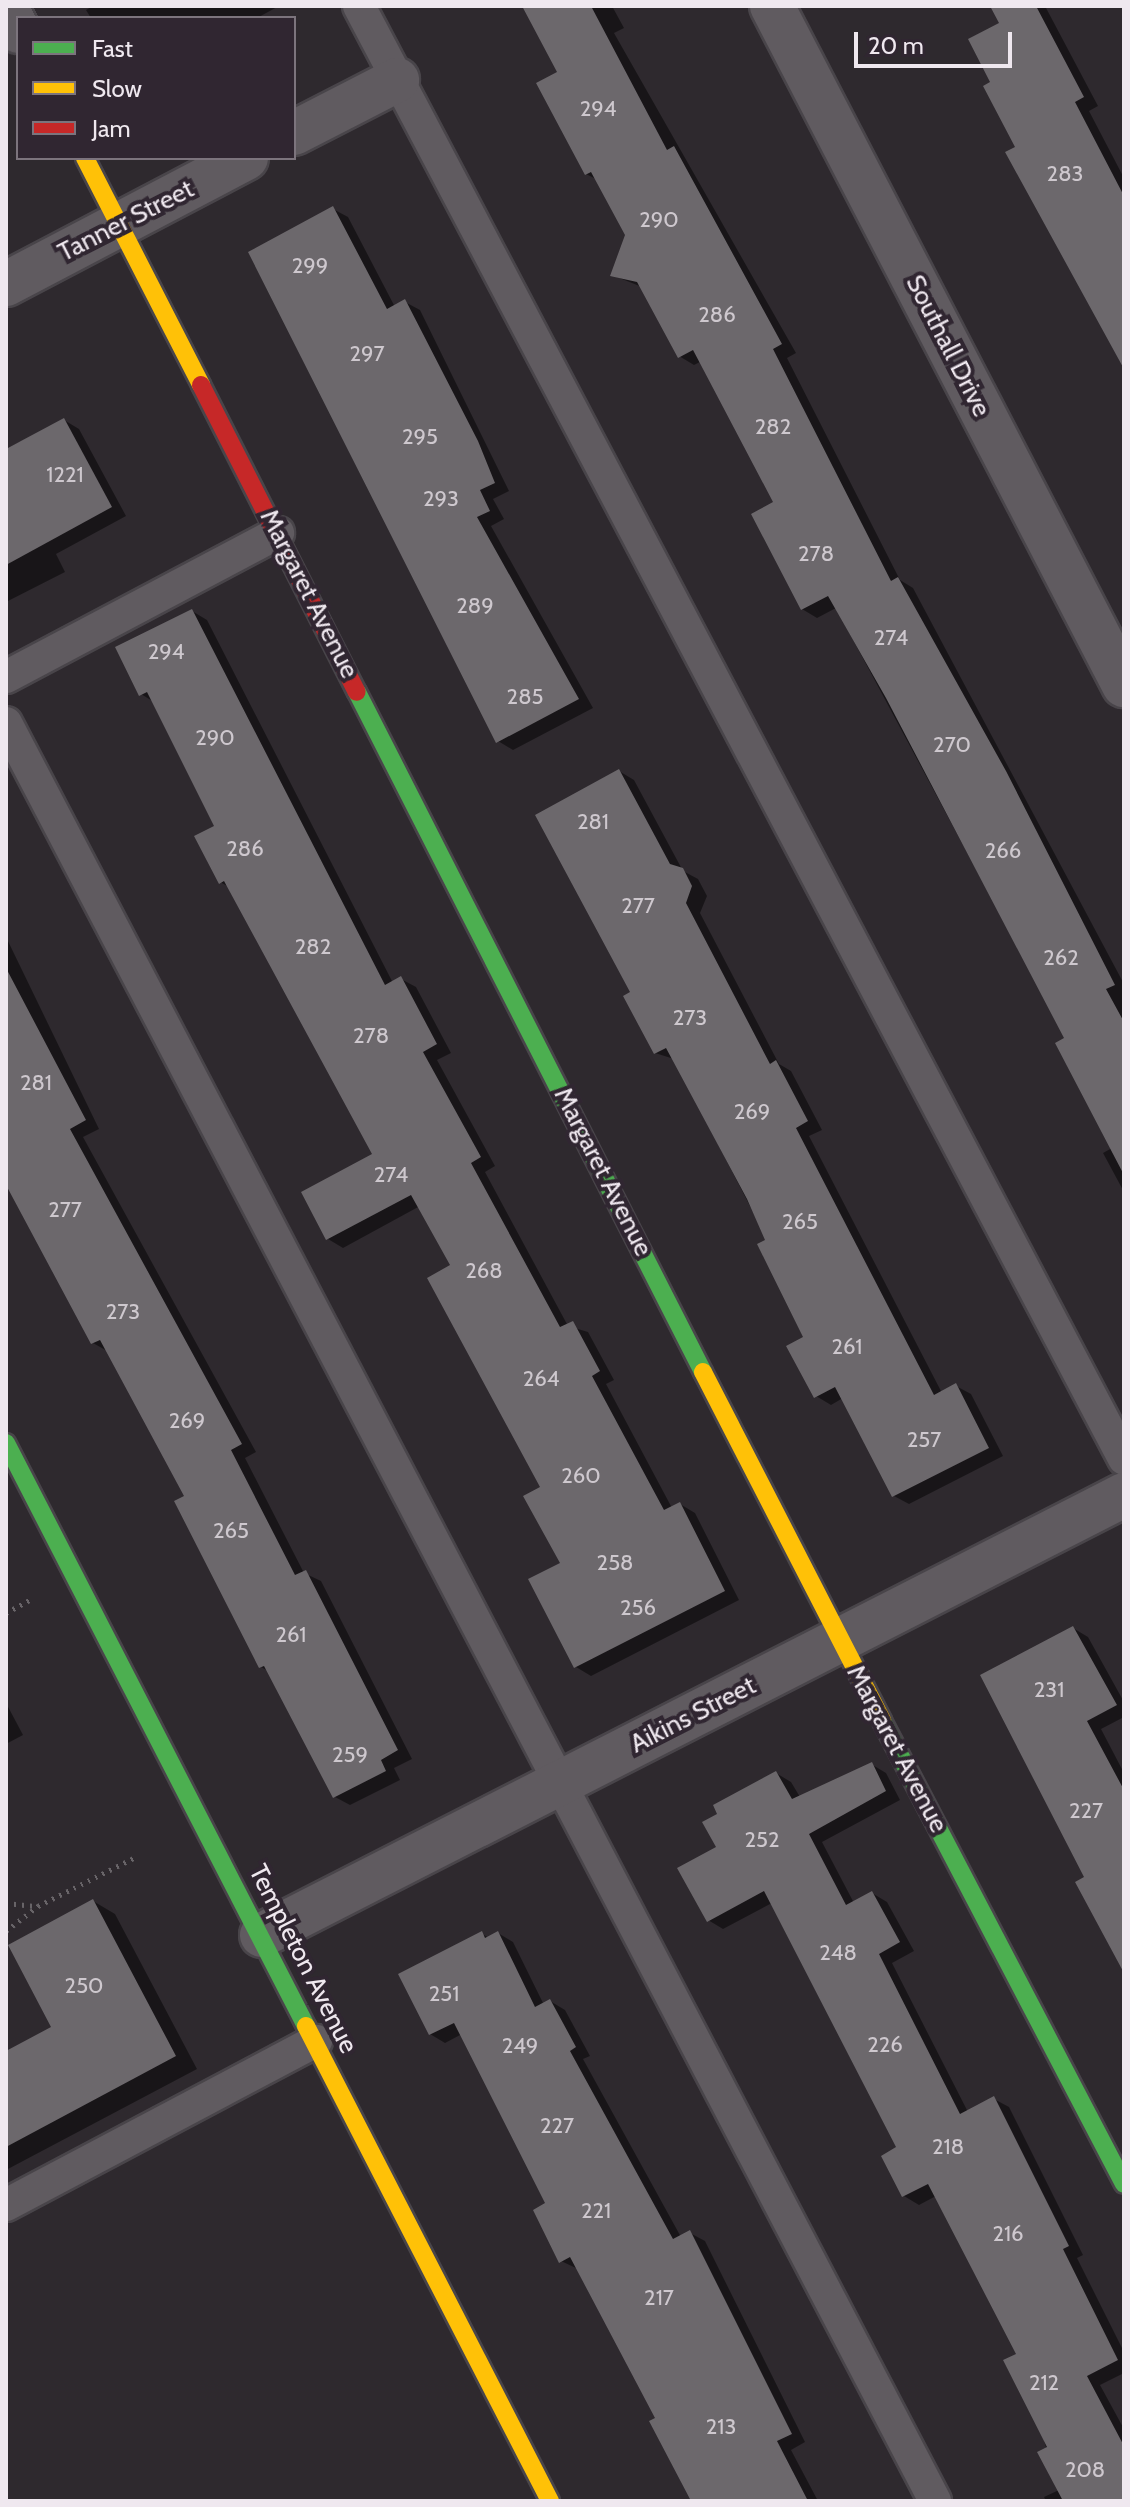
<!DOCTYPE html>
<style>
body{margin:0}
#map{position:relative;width:1130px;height:2507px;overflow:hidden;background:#2e292e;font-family:Cabin,sans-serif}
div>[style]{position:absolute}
.shadow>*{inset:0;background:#0007}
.building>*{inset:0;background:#6c686c}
.path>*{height:5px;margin-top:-2.5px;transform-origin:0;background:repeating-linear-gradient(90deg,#686468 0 2px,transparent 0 8px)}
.roads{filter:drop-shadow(2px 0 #49454a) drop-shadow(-2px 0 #49454a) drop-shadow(0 2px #49454a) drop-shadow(0 -2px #49454a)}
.lane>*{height:32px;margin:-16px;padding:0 16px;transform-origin:16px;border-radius:16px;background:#605b60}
.street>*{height:44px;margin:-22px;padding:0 22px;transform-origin:22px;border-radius:22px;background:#605b60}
.fast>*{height:18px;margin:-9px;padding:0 9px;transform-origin:9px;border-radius:9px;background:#4caf50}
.slow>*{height:18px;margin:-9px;padding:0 9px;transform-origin:9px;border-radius:9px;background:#ffc107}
.jam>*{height:18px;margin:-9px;padding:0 9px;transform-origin:9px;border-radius:9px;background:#c62828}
span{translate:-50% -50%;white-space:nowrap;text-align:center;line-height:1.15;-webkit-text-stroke:8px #302631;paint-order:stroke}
.number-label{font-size:22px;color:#cec8ce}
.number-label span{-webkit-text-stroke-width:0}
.street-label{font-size:26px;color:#efe8ef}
.frame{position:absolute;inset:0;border:8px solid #efe8ef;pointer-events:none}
.legend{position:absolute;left:16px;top:16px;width:280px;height:144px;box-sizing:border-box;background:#302631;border:2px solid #7c747d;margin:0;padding:10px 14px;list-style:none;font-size:24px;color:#efe8ef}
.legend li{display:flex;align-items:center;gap:16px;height:40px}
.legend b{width:40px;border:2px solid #7c747d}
.scale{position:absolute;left:854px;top:32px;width:158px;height:36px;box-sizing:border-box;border:4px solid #efe8ef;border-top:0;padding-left:10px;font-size:24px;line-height:28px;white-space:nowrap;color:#efe8ef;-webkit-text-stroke:6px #302631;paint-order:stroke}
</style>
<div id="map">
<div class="shadow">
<i style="clip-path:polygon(93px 6px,279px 6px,257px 18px,91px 18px,86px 10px)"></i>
<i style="clip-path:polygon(525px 6px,612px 6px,624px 28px,614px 33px,796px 353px,787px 358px,900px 580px,913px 588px,1124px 984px,1124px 1192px,1103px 1153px,1112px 1148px,1067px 1039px,836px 608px,817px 618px,802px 609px,776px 503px,702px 361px,694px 365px,679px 356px,642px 287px,612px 275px,627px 235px,598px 180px,586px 174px,560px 73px)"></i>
<i style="clip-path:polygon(992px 6px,1045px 6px,1098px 106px,1089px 111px,1124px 178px,1124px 367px,1018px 148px,993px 83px,1001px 24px)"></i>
<i style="clip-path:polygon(333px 209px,348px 217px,395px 307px,405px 302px,420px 310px,509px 491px,493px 499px,504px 519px,491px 526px,593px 708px,513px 750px,498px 741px)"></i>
<i style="clip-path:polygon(64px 420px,79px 429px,126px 516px,56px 554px,65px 572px,6px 602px,6px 449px)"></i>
<i style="clip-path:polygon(192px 611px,207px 620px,393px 983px,401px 979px,416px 987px,451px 1053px,437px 1060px,495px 1166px,485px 1172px,568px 1326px,588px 1332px,614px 1380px,606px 1384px,672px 1508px,680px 1504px,695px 1513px,739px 1600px,591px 1676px,576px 1667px,563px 1563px,543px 1488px,453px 1266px,420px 1206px,343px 1248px,328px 1239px,375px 1155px,231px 888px,220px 882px,217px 827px,154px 702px,141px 694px)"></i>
<i style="clip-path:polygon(619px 771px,634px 780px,683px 871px,698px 879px,707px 896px,700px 913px,779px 1064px,791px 1071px,822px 1130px,809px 1136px,942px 1393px,956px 1386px,971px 1394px,1003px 1456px,909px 1504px,894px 1496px,843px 1398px,831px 1405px,816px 1396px,806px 1338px,768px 1241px,674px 1059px,655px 1053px,633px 993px)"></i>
<i style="clip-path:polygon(6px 937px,99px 1129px,83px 1137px,256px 1452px,245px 1458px,304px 1573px,321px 1581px,412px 1759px,394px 1768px,400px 1780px,350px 1805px,335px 1797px,270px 1672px,261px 1667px,186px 1497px,109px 1352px,93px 1343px,6px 1171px)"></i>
<i style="clip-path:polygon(1073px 1628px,1088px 1637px,1124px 1702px,1124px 1717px,1101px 1729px,1124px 1773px,1124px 1969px,1087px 1878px)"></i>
<i style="clip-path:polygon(6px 1703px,23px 1735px,6px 1744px)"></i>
<i style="clip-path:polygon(871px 1764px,886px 1773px,900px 1800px,822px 1842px,854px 1903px,872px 1893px,887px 1902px,914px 1951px,892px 1963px,968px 2112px,994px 2099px,1009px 2107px,1083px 2255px,1077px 2258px,1124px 2352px,1124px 2373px,1100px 2385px,1124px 2429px,1124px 2501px,1046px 2501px,1044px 2497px,1059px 2490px,1018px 2355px,936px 2196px,919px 2205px,904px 2196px,899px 2148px,772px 1903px,723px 1929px,708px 1920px,719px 1848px,776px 1773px,791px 1782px,800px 1797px)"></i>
<i style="clip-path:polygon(93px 1901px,115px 1914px,197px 2069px,6px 2170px,6px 2054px,54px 2028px)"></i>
<i style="clip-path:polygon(498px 1933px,513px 1942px,544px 2005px,550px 2001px,565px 2010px,590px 2056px,583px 2059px,681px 2237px,690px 2233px,705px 2241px,805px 2442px,791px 2450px,818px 2501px,693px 2501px,657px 2419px,578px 2269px,561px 2261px,547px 2204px,462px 2034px,445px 2043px,430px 2034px,482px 1934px,489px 1938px)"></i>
</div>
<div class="building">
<i style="clip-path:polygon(522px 6px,591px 6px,667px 150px,674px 146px,782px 344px,773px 349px,891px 581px,898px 577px,1006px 771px,1115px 985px,1106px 989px,1124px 1022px,1124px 1175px,1055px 1043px,1064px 1038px,886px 698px,828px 596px,801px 610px,751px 514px,773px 502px,693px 350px,678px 358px,637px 282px,610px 276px,625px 235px,591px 172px,585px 175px,536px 83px,557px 72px)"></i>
<i style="clip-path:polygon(990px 6px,1036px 6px,1084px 97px,1075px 102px,1124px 196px,1124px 369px,1005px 152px,1015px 147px,983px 86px,990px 82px,968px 39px,999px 23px)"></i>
<i style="clip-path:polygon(333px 206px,387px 309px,405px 299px,478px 441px,495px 483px,480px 490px,490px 511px,477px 517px,579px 699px,496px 743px,248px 252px)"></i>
<i style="clip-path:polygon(64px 418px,112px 507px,6px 565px,6px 449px)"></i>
<i style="clip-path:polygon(192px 609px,385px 985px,401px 976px,437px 1044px,423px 1052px,481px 1157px,471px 1163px,560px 1327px,573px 1321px,600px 1371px,592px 1376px,664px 1510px,680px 1502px,725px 1591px,574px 1668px,528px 1579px,560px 1563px,523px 1496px,540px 1487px,427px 1278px,450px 1265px,411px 1195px,326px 1240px,301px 1192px,372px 1154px,224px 881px,219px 884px,194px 836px,214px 826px,147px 692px,139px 696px,115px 647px)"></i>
<i style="clip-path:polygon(619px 769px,670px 864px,683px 868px,692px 886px,686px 903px,770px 1064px,776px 1060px,808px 1121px,796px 1128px,934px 1395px,956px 1383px,989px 1448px,892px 1497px,835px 1387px,814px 1398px,786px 1346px,803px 1337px,757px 1244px,765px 1240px,747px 1199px,666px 1048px,654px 1054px,623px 996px,630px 992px,535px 815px)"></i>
<i style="clip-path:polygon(6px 968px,86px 1120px,70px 1129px,242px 1444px,231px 1450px,295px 1575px,306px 1570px,398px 1750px,381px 1760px,386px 1771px,333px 1798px,264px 1666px,259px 1668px,174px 1501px,184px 1496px,100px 1340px,91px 1344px,6px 1185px)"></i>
<i style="clip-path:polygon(1073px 1626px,1117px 1705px,1087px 1721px,1124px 1790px,1124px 1973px,1075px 1882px,1084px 1877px,980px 1675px)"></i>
<i style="clip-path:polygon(872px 1762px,886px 1791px,809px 1834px,846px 1905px,872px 1891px,900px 1942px,879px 1954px,960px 2114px,994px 2096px,1069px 2246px,1063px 2249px,1118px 2360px,1087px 2376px,1124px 2446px,1124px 2501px,1063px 2501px,1037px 2452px,1047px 2447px,1003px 2360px,1016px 2354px,928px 2184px,902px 2197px,881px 2156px,896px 2147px,764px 1891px,707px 1922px,677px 1868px,716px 1847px,702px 1822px,717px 1814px,713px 1805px,776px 1771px,792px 1799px)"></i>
<i style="clip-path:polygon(93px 1899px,176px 2056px,6px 2147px,6px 2051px,51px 2027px,8px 1945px)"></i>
<i style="clip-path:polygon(482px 1931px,485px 1938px,498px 1931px,535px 2007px,550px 1999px,576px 2047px,570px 2051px,673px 2239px,690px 2230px,792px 2434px,777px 2441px,808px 2501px,691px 2501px,649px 2421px,655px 2418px,570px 2257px,559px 2263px,533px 2210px,545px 2203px,454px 2023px,429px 2035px,398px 1974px)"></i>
</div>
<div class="path">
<i style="left:6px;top:1613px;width:31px;rotate:-29deg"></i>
<i style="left:6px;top:1903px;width:31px;rotate:6deg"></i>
<i style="left:6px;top:1931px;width:41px;rotate:-38deg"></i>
<i style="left:38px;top:1906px;width:107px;rotate:-26.6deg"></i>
</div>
<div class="roads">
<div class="lane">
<i style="left:359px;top:6px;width:1642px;rotate:62.23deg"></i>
<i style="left:6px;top:677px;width:308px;rotate:-27.9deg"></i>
<i style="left:6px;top:723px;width:2006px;rotate:62.41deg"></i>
<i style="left:6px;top:2205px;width:351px;rotate:-27.9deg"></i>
</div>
<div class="street">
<i style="left:772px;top:6px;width:765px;rotate:62.6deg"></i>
<i style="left:6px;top:8px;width:26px;rotate:62deg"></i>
<i style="left:294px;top:133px;width:116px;rotate:-27.2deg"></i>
<i style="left:6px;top:284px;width:271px;rotate:-27.7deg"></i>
<i style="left:262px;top:1935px;width:968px;rotate:-27.04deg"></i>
</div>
<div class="fast">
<i style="left:357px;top:692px;width:763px;rotate:63.03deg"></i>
<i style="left:6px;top:1443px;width:656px;rotate:62.77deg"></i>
<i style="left:882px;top:1721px;width:522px;rotate:62.4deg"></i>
</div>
<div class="slow">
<i style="left:85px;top:158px;width:255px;rotate:62.9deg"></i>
<i style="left:703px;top:1372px;width:392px;rotate:62.8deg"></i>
<i style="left:306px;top:2026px;width:534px;rotate:62.81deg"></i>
</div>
<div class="jam">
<i style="left:201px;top:385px;width:344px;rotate:63.1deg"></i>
</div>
</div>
<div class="number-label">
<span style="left:598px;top:109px">294</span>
<span style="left:1065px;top:174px">283</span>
<span style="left:659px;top:220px">290</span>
<span style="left:310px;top:266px">299</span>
<span style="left:717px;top:315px">286</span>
<span style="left:367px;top:354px">297</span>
<span style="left:773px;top:427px">282</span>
<span style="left:420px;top:437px">295</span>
<span style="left:65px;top:475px">1221</span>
<span style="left:441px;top:499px">293</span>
<span style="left:816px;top:554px">278</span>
<span style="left:475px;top:606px">289</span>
<span style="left:891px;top:638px">274</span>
<span style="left:166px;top:652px">294</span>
<span style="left:525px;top:697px">285</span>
<span style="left:215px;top:738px">290</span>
<span style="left:952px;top:745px">270</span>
<span style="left:593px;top:822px">281</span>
<span style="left:245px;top:849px">286</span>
<span style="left:1003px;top:851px">266</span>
<span style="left:638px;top:906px">277</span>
<span style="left:313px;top:947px">282</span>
<span style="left:1061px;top:958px">262</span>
<span style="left:690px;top:1018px">273</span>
<span style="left:371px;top:1036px">278</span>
<span style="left:36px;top:1083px">281</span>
<span style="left:752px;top:1112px">269</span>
<span style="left:391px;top:1175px">274</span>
<span style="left:65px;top:1210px">277</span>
<span style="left:800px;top:1222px">265</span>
<span style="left:484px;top:1271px">268</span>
<span style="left:123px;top:1312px">273</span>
<span style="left:847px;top:1347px">261</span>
<span style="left:541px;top:1379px">264</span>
<span style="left:187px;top:1421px">269</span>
<span style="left:924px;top:1440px">257</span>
<span style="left:581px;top:1476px">260</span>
<span style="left:231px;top:1531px">265</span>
<span style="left:615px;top:1563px">258</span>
<span style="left:638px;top:1608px">256</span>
<span style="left:291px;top:1635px">261</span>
<span style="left:1049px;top:1690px">231</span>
<span style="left:350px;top:1755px">259</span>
<span style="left:1086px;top:1811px">227</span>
<span style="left:762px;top:1840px">252</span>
<span style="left:838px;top:1953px">248</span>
<span style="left:84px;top:1986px">250</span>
<span style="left:444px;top:1994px">251</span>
<span style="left:885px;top:2045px">226</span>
<span style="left:520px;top:2046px">249</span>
<span style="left:557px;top:2126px">227</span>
<span style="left:948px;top:2147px">218</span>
<span style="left:596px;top:2211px">221</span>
<span style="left:1008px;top:2234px">216</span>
<span style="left:659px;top:2298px">217</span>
<span style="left:1044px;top:2383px">212</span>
<span style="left:721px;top:2427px">213</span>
<span style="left:1085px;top:2470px">208</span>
</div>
<div class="street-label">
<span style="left:126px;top:221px;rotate:-27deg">Tanner Street</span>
<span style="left:948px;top:346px;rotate:63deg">Southall Drive</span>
<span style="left:309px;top:594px;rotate:63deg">Margaret Avenue</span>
<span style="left:603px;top:1172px;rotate:63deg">Margaret Avenue</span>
<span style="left:693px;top:1715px;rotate:-27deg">Aikins Street</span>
<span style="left:897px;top:1749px;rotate:62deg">Margaret Avenue</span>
<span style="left:303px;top:1959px;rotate:63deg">Templeton Avenue</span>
</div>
<div class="frame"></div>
<ul class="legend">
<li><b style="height:10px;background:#4caf50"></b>Fast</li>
<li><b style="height:10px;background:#ffc107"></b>Slow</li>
<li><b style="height:10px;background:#c62828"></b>Jam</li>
</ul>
<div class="scale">20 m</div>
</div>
